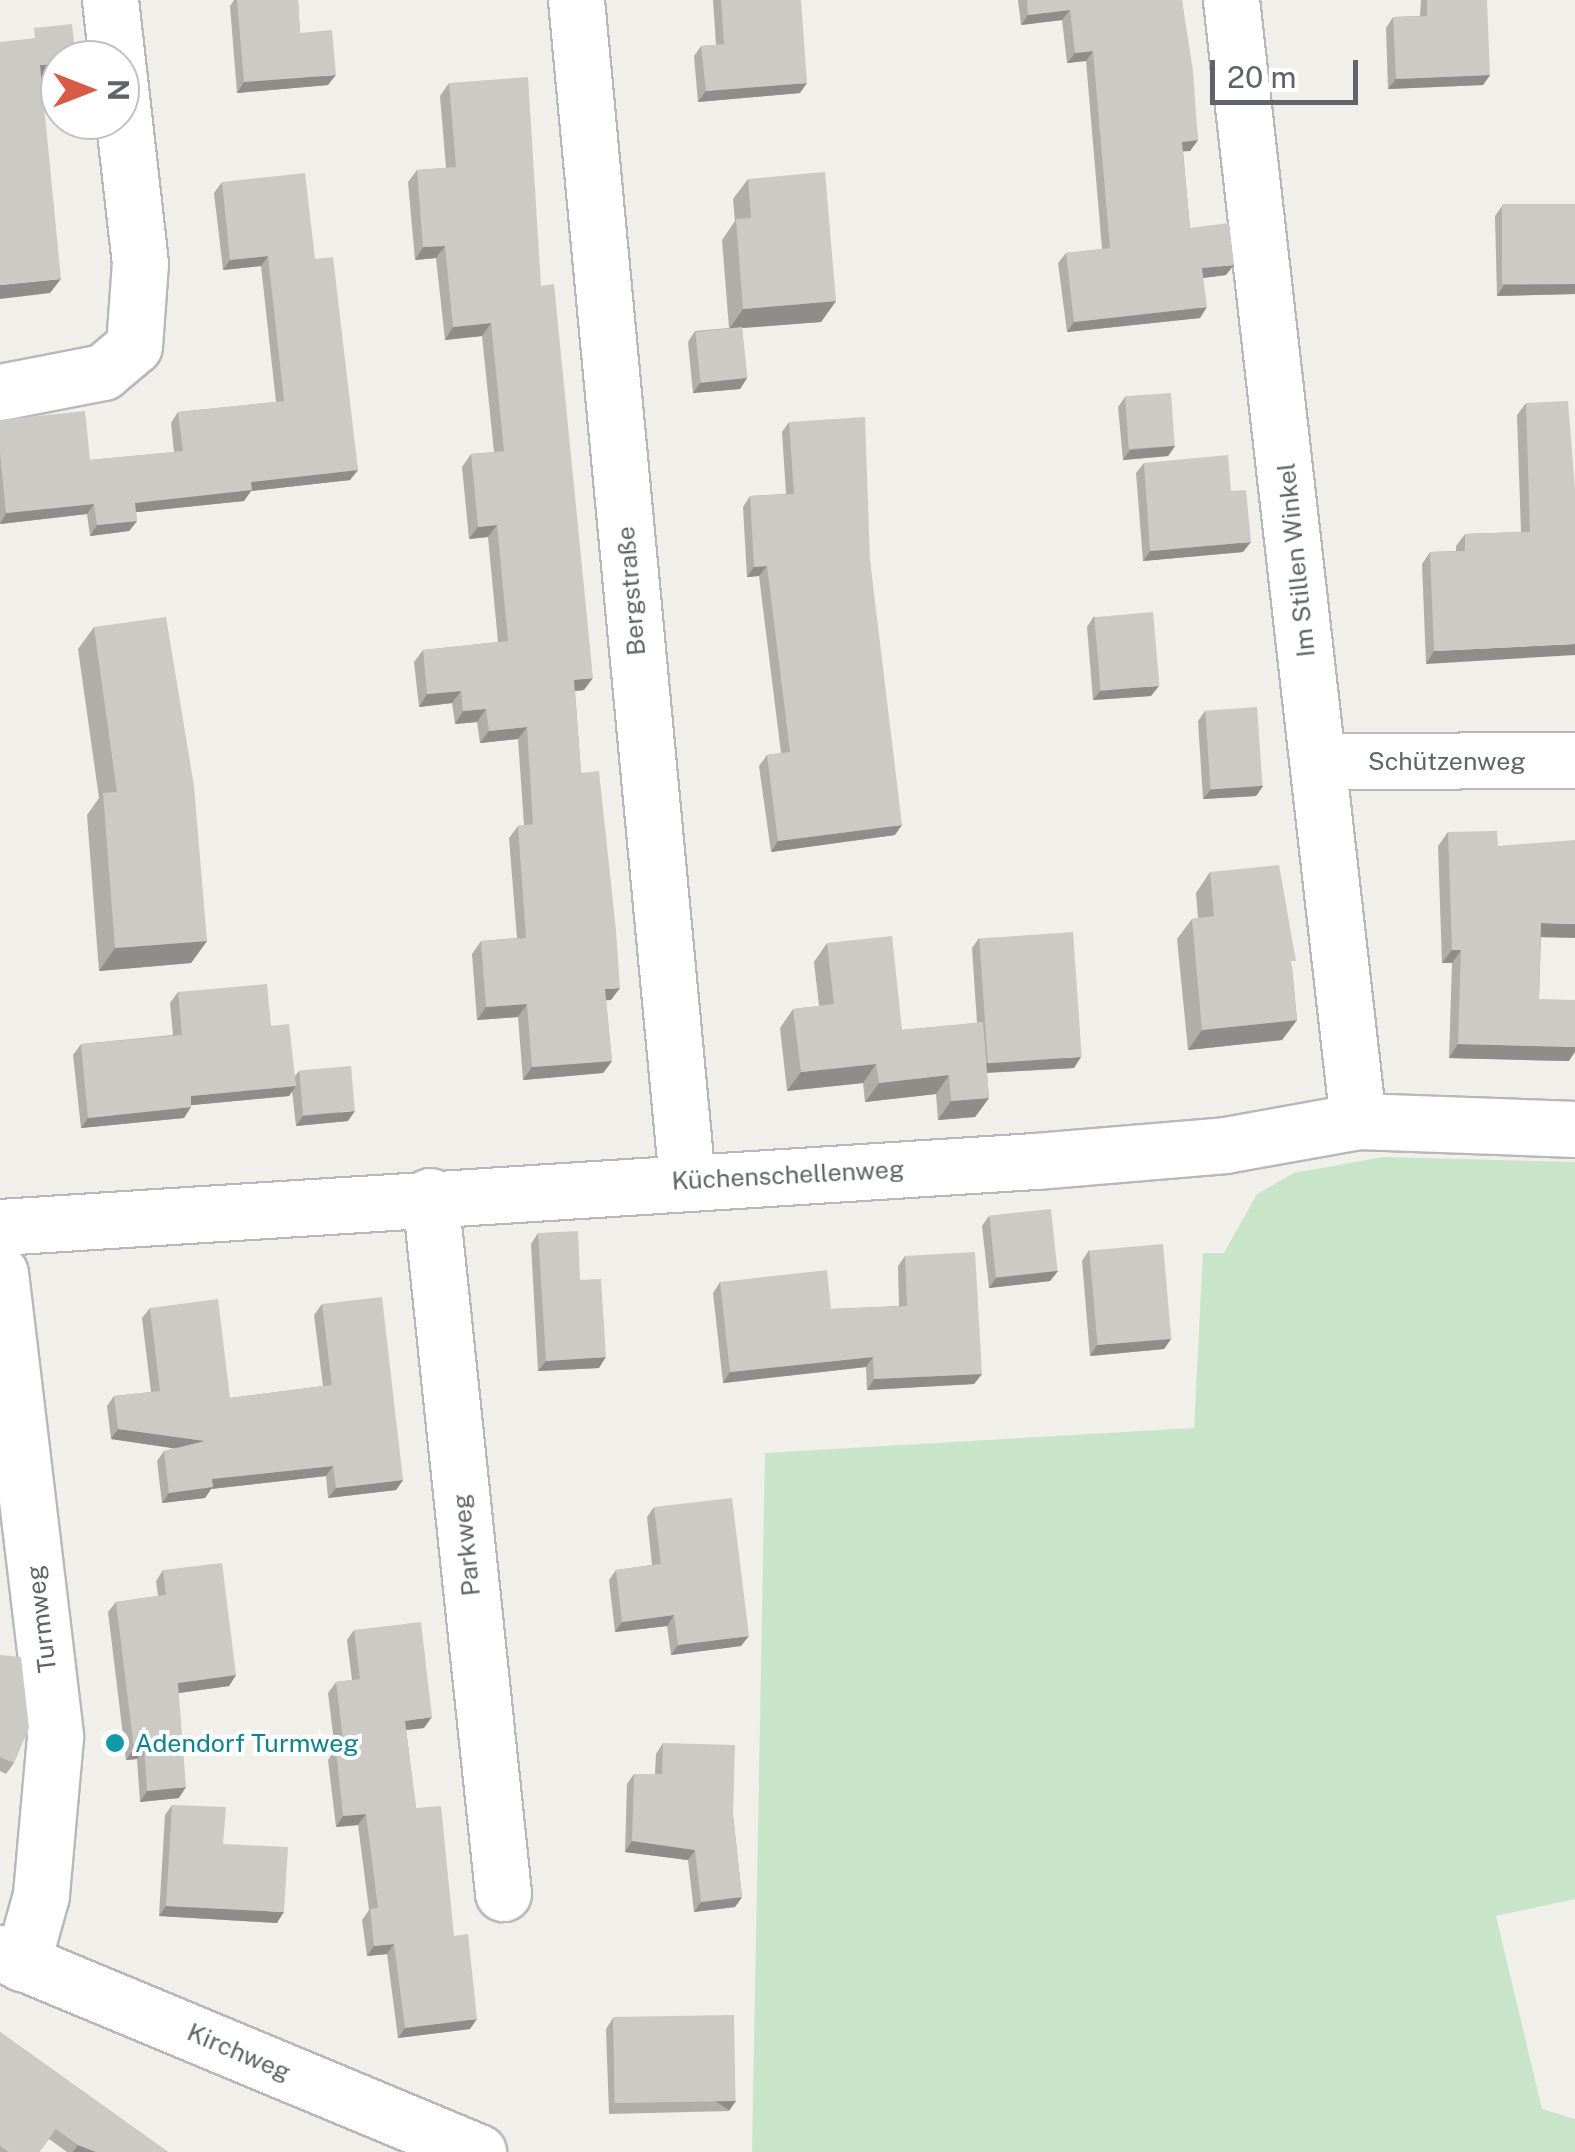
<!DOCTYPE html>
<meta charset="utf-8">
<style>
body{margin:0}
#map{position:relative;width:1575px;height:2152px;overflow:hidden;background:#f0efe9;font-family:"Public Sans",sans-serif}
div>[style]{position:absolute}
.green>*{inset:0;background:#c8e5ca}
.roads{filter:drop-shadow(2px 0 #b6b8bb) drop-shadow(-2px 0 #b6b8bb) drop-shadow(0 2px #b6b8bb) drop-shadow(0 -2px #b6b8bb)}
.street>*{height:55px;margin:-27.5px;padding:0 27.5px;transform-origin:27.5px;border-radius:27.5px;background:#fff}
.wall>*{inset:0;background:#afaea9}
.shaded-wall>*{inset:0;background:#8f8d8a;transform-origin:0 0}
.building>*{inset:0;background:#cccac5;transform-origin:0 0}
.dots>*{width:28px;height:28px;translate:-50% -50%;box-sizing:border-box;border:5px solid #fff;border-radius:50%}
span{translate:-50% -50%;white-space:nowrap;text-align:center;line-height:1.15;-webkit-text-stroke:8px #fff;paint-order:stroke}
.street-label{font-size:25px;color:#606367}
.culture-label{font-size:25px;color:#0d838f}
.left{translate:0 -50%;text-align:left}
.north{position:absolute;left:40px;top:40px;width:100px;height:100px;box-sizing:border-box;background:#fff;border:2px solid #bfc1c2;border-radius:50%;rotate:90deg;font-size:28px;font-weight:700;line-height:40px;text-align:center;color:#606367}
.north::after{content:'';display:block;margin:auto;width:35px;height:45px;background:#d85b47;clip-path:polygon(50% 0,100% 100%,50% 72%,0 100%)}
.scale{position:absolute;left:1210px;top:60px;width:148px;height:45px;box-sizing:border-box;border:5px solid #606367;border-top:0;padding-left:12px;font-size:30px;line-height:35px;white-space:nowrap;color:#606367;-webkit-text-stroke:8px #fff;paint-order:stroke}
</style>
<div id="map">
<div class="green">
<i style="clip-path:polygon(1383px 1157px,1575px 1162px,1575px 1899px,1496px 1916px,1542px 2109px,1575px 2119px,1575px 2152px,752px 2152px,765px 1453px,1194px 1428px,1203px 1253px,1224px 1253px,1257px 1194px,1294px 1173px)"></i>
</div>
<div class="roads">
<div class="street">
<i style="left:576px;top:0;width:1186px;rotate:84.63deg"></i>
<i style="left:1231px;top:0;width:1128px;rotate:83.54deg"></i>
<i style="left:0;top:392px;width:105px;rotate:-11deg"></i>
<i style="left:103px;top:372px;width:40px;rotate:-40deg"></i>
<i style="left:134px;top:346px;width:83px;rotate:-85.9deg"></i>
<i style="left:140px;top:263px;width:265px;rotate:-96.5deg"></i>
<i style="left:1318px;top:761px;width:257px;rotate:-0.2deg"></i>
<i style="left:430px;top:1196px;width:701px;rotate:84.02deg"></i>
<i style="left:0;top:1227px;width:1038px;rotate:-3.65deg"></i>
<i style="left:1036px;top:1161px;width:190px;rotate:-4.8deg"></i>
<i style="left:1225px;top:1145px;width:135px;rotate:-10.2deg"></i>
<i style="left:1358px;top:1121px;width:217px;rotate:2.1deg"></i>
<i style="left:0;top:1273px;width:467px;rotate:83.2deg"></i>
<i style="left:55px;top:1737px;width:159px;rotate:95.1deg"></i>
<i style="left:41px;top:1895px;width:71px;rotate:105.6deg"></i>
<i style="left:0;top:1953px;width:518px;rotate:22.6deg"></i>
</div>
</div>
<div class="wall">
<i style="clip-path:polygon(234px 0,298px 0,300px 33px,328px 85px,237px 93px,230px 6px)"></i>
<i style="clip-path:polygon(713px 0,801px 0,800px 93px,698px 102px,694px 56px,701px 46px,716px 45px)"></i>
<i style="clip-path:polygon(1018px 0,1182px 0,1198px 140px,1190px 151px,1183px 151px,1190px 228px,1226px 275px,1203px 278px,1200px 318px,1067px 332px,1058px 263px,1066px 253px,1102px 249px,1086px 61px,1067px 63px,1062px 20px,1021px 25px)"></i>
<i style="clip-path:polygon(1421px 0,1427px 0,1490px 75px,1483px 85px,1388px 89px,1386px 28px,1393px 17px,1420px 16px)"></i>
<i style="clip-path:polygon(449px 83px,541px 286px,584px 690px,575px 691px,581px 773px,611px 1000px,606px 1000px,612px 1061px,603px 1073px,523px 1080px,518px 1017px,477px 1020px,472px 954px,481px 941px,517px 938px,509px 838px,518px 826px,524px 825px,518px 739px,480px 743px,477px 722px,455px 724px,452px 703px,419px 707px,414px 662px,423px 650px,498px 642px,488px 537px,469px 539px,462px 467px,471px 454px,494px 452px,482px 336px,445px 340px,436px 258px,415px 260px,408px 182px,417px 170px,446px 168px,440px 96px)"></i>
<i style="clip-path:polygon(748px 179px,836px 301px,821px 322px,742px 328px,747px 378px,740px 389px,693px 393px,688px 342px,695px 331px,729px 328px,722px 240px,735px 221px,733px 199px)"></i>
<i style="clip-path:polygon(222px 182px,315px 259px,358px 470px,350px 480px,251px 491px,244px 501px,136px 512px,137px 521px,129px 531px,90px 536px,87px 514px,0 524px,0 420px,90px 460px,174px 452px,171px 423px,178px 412px,276px 402px,261px 266px,223px 270px,214px 193px)"></i>
<i style="clip-path:polygon(1575px 204px,1575px 294px,1497px 296px,1495px 216px,1502px 206px)"></i>
<i style="clip-path:polygon(1125px 397px,1175px 446px,1168px 456px,1123px 460px,1118px 407px)"></i>
<i style="clip-path:polygon(1526px 403px,1575px 489px,1426px 664px,1422px 564px,1430px 552px,1456px 551px,1456px 546px,1465px 534px,1521px 532px,1517px 415px)"></i>
<i style="clip-path:polygon(789px 422px,870px 560px,895px 835px,771px 852px,759px 766px,767px 755px,781px 753px,759px 576px,747px 577px,743px 507px,750px 496px,786px 494px,782px 432px)"></i>
<i style="clip-path:polygon(1144px 463px,1231px 491px,1243px 552px,1143px 561px,1136px 473px)"></i>
<i style="clip-path:polygon(1094px 616px,1151px 696px,1093px 700px,1087px 627px)"></i>
<i style="clip-path:polygon(94px 627px,207px 941px,191px 963px,99px 971px,87px 815px,99px 798px,78px 649px)"></i>
<i style="clip-path:polygon(1205px 711px,1263px 786px,1256px 796px,1203px 799px,1198px 721px)"></i>
<i style="clip-path:polygon(1448px 832px,1498px 846px,1541px 937px,1539px 999px,1569px 1061px,1449px 1058px,1452px 963px,1442px 963px,1438px 846px)"></i>
<i style="clip-path:polygon(1210px 872px,1292px 967px,1297px 1020px,1282px 1040px,1188px 1050px,1177px 939px,1192px 919px,1198px 918px,1196px 893px)"></i>
<i style="clip-path:polygon(979px 938px,1074px 1068px,987px 1073px,989px 1098px,975px 1117px,938px 1120px,936px 1094px,865px 1102px,863px 1083px,787px 1091px,780px 1028px,793px 1009px,819px 1006px,814px 962px,827px 943px,902px 1030px,977px 1023px,972px 948px)"></i>
<i style="clip-path:polygon(178px 992px,271px 1026px,295px 1076px,299px 1071px,348px 1121px,296px 1126px,292px 1091px,289px 1096px,191px 1105px,184px 1118px,81px 1128px,73px 1055px,81px 1044px,173px 1035px,170px 1003px)"></i>
<i style="clip-path:polygon(989px 1216px,1058px 1271px,1050px 1281px,989px 1288px,982px 1226px)"></i>
<i style="clip-path:polygon(538px 1233px,580px 1280px,599px 1368px,538px 1371px,531px 1244px)"></i>
<i style="clip-path:polygon(1089px 1250px,1171px 1339px,1164px 1349px,1090px 1356px,1082px 1261px)"></i>
<i style="clip-path:polygon(905px 1256px,982px 1374px,974px 1384px,867px 1390px,866px 1367px,723px 1383px,713px 1293px,720px 1282px,831px 1309px,899px 1306px,898px 1266px)"></i>
<i style="clip-path:polygon(322px 1304px,403px 1480px,396px 1490px,328px 1498px,326px 1476px,211px 1489px,205px 1498px,162px 1503px,157px 1461px,164px 1451px,175px 1448px,111px 1439px,107px 1406px,114px 1396px,151px 1392px,142px 1318px,150px 1308px,230px 1398px,323px 1386px,314px 1315px)"></i>
<i style="clip-path:polygon(654px 1507px,741px 1646px,671px 1655px,667px 1626px,615px 1632px,609px 1580px,616px 1570px,652px 1565px,647px 1517px)"></i>
<i style="clip-path:polygon(163px 1570px,236px 1675px,229px 1686px,179px 1693px,179px 1798px,140px 1802px,137px 1759px,126px 1760px,108px 1612px,116px 1602px,158px 1596px,156px 1581px)"></i>
<i style="clip-path:polygon(354px 1630px,424px 1728px,406px 1730px,416px 1808px,454px 1936px,470px 2029px,398px 2038px,387px 1954px,367px 1956px,362px 1920px,369px 1910px,358px 1825px,336px 1827px,328px 1760px,335px 1750px,328px 1693px,336px 1682px,352px 1680px,347px 1640px)"></i>
<i style="clip-path:polygon(0 1655px,14px 1763px,6px 1774px,0 1771px)"></i>
<i style="clip-path:polygon(663px 1743px,733px 1815px,742px 1897px,735px 1907px,694px 1912px,688px 1860px,625px 1852px,627px 1784px,634px 1774px,655px 1774px,656px 1754px)"></i>
<i style="clip-path:polygon(172px 1805px,223px 1844px,277px 1923px,159px 1916px,165px 1815px)"></i>
<i style="clip-path:polygon(613px 2018px,729px 2111px,609px 2114px,606px 2029px)"></i>
<i style="clip-path:polygon(0 2032px,168px 2152px,67px 2152px,49px 2139px,39px 2152px,0 2152px)"></i>
</div>
<div class="shaded-wall">
<i style="clip-path:polygon(1070px 10px,1062px 20px,1021px 25px,1028px 15px)"></i>
<i style="clip-path:polygon(1093px 51px,1086px 61px,1067px 63px,1075px 53px)"></i>
<i style="clip-path:polygon(60px 63px,60px 77px,30px 80px,40px 65px)"></i>
<i style="clip-path:polygon(336px 75px,328px 85px,237px 93px,244px 82px)"></i>
<i style="clip-path:polygon(1490px 75px,1483px 85px,1388px 89px,1396px 79px)"></i>
<i style="clip-path:polygon(807px 83px,800px 93px,698px 102px,706px 91px)"></i>
<i style="clip-path:polygon(1198px 140px,1190px 151px,1175px 152px,1182px 142px)"></i>
<i style="clip-path:polygon(445px 246px,436px 258px,415px 260px,423px 247px)"></i>
<i style="clip-path:polygon(268px 256px,261px 266px,223px 270px,230px 260px)"></i>
<i style="clip-path:polygon(1234px 265px,1226px 275px,1195px 279px,1202px 268px)"></i>
<i style="clip-path:polygon(61px 279px,50px 293px,0 299px,0 285px)"></i>
<i style="clip-path:polygon(1575px 284px,1575px 294px,1497px 296px,1504px 285px)"></i>
<i style="clip-path:polygon(836px 301px,821px 322px,729px 329px,743px 309px)"></i>
<i style="clip-path:polygon(1207px 307px,1200px 318px,1067px 332px,1074px 322px)"></i>
<i style="clip-path:polygon(491px 323px,482px 336px,445px 340px,453px 327px)"></i>
<i style="clip-path:polygon(747px 378px,740px 389px,693px 393px,700px 383px)"></i>
<i style="clip-path:polygon(1175px 446px,1168px 456px,1123px 460px,1130px 450px)"></i>
<i style="clip-path:polygon(358px 470px,350px 480px,251px 491px,244px 501px,128px 513px,135px 503px,251px 482px)"></i>
<i style="clip-path:polygon(94px 504px,87px 514px,0 524px,6px 513px)"></i>
<i style="clip-path:polygon(137px 521px,129px 531px,90px 536px,97px 525px)"></i>
<i style="clip-path:polygon(497px 525px,488px 537px,469px 539px,478px 527px)"></i>
<i style="clip-path:polygon(1251px 542px,1243px 552px,1143px 561px,1150px 551px)"></i>
<i style="clip-path:polygon(767px 566px,759px 576px,747px 577px,754px 567px)"></i>
<i style="clip-path:polygon(1575px 644px,1575px 655px,1426px 664px,1434px 651px)"></i>
<i style="clip-path:polygon(593px 678px,584px 690px,566px 692px,574px 680px)"></i>
<i style="clip-path:polygon(1159px 686px,1151px 696px,1093px 700px,1101px 690px)"></i>
<i style="clip-path:polygon(461px 691px,452px 703px,419px 707px,427px 694px)"></i>
<i style="clip-path:polygon(486px 709px,477px 722px,455px 724px,463px 711px)"></i>
<i style="clip-path:polygon(527px 727px,518px 739px,480px 743px,489px 731px)"></i>
<i style="clip-path:polygon(1263px 786px,1256px 796px,1203px 799px,1211px 789px)"></i>
<i style="clip-path:polygon(902px 825px,895px 835px,771px 852px,778px 841px)"></i>
<i style="clip-path:polygon(1541px 923px,1575px 924px,1575px 938px,1531px 937px)"></i>
<i style="clip-path:polygon(207px 941px,191px 963px,99px 971px,115px 948px)"></i>
<i style="clip-path:polygon(1452px 950px,1461px 950px,1452px 963px,1442px 963px)"></i>
<i style="clip-path:polygon(620px 988px,611px 1000px,596px 1001px,605px 989px)"></i>
<i style="clip-path:polygon(527px 1004px,518px 1017px,477px 1020px,486px 1007px)"></i>
<i style="clip-path:polygon(1297px 1020px,1282px 1040px,1188px 1050px,1202px 1030px)"></i>
<i style="clip-path:polygon(1458px 1044px,1575px 1047px,1575px 1052px,1569px 1061px,1449px 1058px)"></i>
<i style="clip-path:polygon(1081px 1057px,1074px 1068px,980px 1073px,987px 1063px)"></i>
<i style="clip-path:polygon(612px 1061px,603px 1073px,523px 1080px,532px 1067px)"></i>
<i style="clip-path:polygon(876px 1064px,863px 1083px,787px 1091px,801px 1072px)"></i>
<i style="clip-path:polygon(949px 1075px,936px 1094px,865px 1102px,879px 1083px)"></i>
<i style="clip-path:polygon(296px 1086px,289px 1096px,183px 1106px,191px 1096px)"></i>
<i style="clip-path:polygon(989px 1098px,975px 1117px,938px 1120px,951px 1101px)"></i>
<i style="clip-path:polygon(191px 1107px,184px 1118px,81px 1128px,88px 1118px)"></i>
<i style="clip-path:polygon(355px 1111px,348px 1121px,296px 1126px,303px 1116px)"></i>
<i style="clip-path:polygon(1058px 1271px,1050px 1281px,989px 1288px,996px 1278px)"></i>
<i style="clip-path:polygon(1171px 1339px,1164px 1349px,1090px 1356px,1097px 1345px)"></i>
<i style="clip-path:polygon(606px 1357px,599px 1368px,538px 1371px,546px 1361px)"></i>
<i style="clip-path:polygon(873px 1357px,866px 1367px,723px 1383px,730px 1372px)"></i>
<i style="clip-path:polygon(982px 1374px,974px 1384px,867px 1390px,874px 1379px)"></i>
<i style="clip-path:polygon(118px 1429px,205px 1441px,198px 1452px,111px 1439px)"></i>
<i style="clip-path:polygon(333px 1466px,326px 1476px,211px 1489px,205px 1498px,162px 1503px,169px 1493px,212px 1479px)"></i>
<i style="clip-path:polygon(403px 1480px,396px 1490px,328px 1498px,336px 1488px)"></i>
<i style="clip-path:polygon(674px 1615px,667px 1626px,615px 1632px,622px 1622px)"></i>
<i style="clip-path:polygon(749px 1636px,741px 1646px,671px 1655px,678px 1645px)"></i>
<i style="clip-path:polygon(236px 1675px,229px 1686px,171px 1694px,178px 1683px)"></i>
<i style="clip-path:polygon(432px 1717px,424px 1728px,397px 1731px,405px 1721px)"></i>
<i style="clip-path:polygon(144px 1748px,137px 1759px,126px 1760px,134px 1749px)"></i>
<i style="clip-path:polygon(186px 1787px,179px 1798px,140px 1802px,147px 1791px)"></i>
<i style="clip-path:polygon(366px 1814px,358px 1825px,336px 1827px,343px 1816px)"></i>
<i style="clip-path:polygon(632px 1841px,695px 1850px,688px 1860px,625px 1852px)"></i>
<i style="clip-path:polygon(742px 1897px,735px 1907px,694px 1912px,701px 1902px)"></i>
<i style="clip-path:polygon(166px 1906px,284px 1912px,277px 1923px,159px 1916px)"></i>
<i style="clip-path:polygon(394px 1944px,387px 1954px,367px 1956px,374px 1946px)"></i>
<i style="clip-path:polygon(477px 2019px,470px 2029px,398px 2038px,405px 2028px)"></i>
<i style="left:736px;top:2101px;width:12px;height:120px;rotate:125deg"></i>
<i style="clip-path:polygon(78px 2145px,96px 2152px,73px 2152px)"></i>
</div>
<div class="building">
<i style="clip-path:polygon(237px 0,298px 0,300px 33px,332px 30px,336px 75px,244px 82px)"></i>
<i style="clip-path:polygon(721px 0,801px 0,807px 83px,706px 91px,701px 46px,724px 44px)"></i>
<i style="clip-path:polygon(1027px 0,1182px 0,1193px 71px,1198px 140px,1182px 142px,1190px 228px,1229px 223px,1234px 265px,1202px 268px,1207px 307px,1074px 322px,1066px 253px,1110px 248px,1093px 51px,1075px 53px,1070px 10px,1028px 15px)"></i>
<i style="clip-path:polygon(1427px 0,1487px 0,1490px 75px,1396px 79px,1393px 17px,1427px 16px)"></i>
<i style="clip-path:polygon(72px 24px,76px 60px,60px 60px,60px 63px,40px 65px,61px 279px,0 285px,0 42px,35px 38px,34px 28px)"></i>
<i style="clip-path:polygon(528px 77px,541px 286px,554px 284px,593px 678px,574px 680px,581px 773px,599px 771px,616px 931px,620px 988px,605px 989px,612px 1061px,532px 1067px,527px 1004px,486px 1007px,481px 941px,526px 938px,518px 826px,533px 824px,527px 727px,489px 731px,486px 709px,463px 711px,461px 691px,427px 694px,423px 650px,508px 641px,497px 525px,478px 527px,471px 454px,504px 451px,491px 323px,453px 327px,445px 246px,423px 247px,417px 170px,456px 167px,449px 83px)"></i>
<i style="clip-path:polygon(825px 172px,836px 301px,743px 309px,736px 219px,751px 218px,748px 179px)"></i>
<i style="clip-path:polygon(305px 173px,315px 259px,333px 257px,358px 470px,251px 482px,252px 490px,135px 503px,137px 521px,97px 525px,94px 504px,6px 513px,0 453px,0 420px,85px 411px,90px 460px,183px 451px,178px 412px,284px 401px,268px 256px,230px 260px,222px 182px)"></i>
<i style="left:1575px;top:204px;width:80px;height:73px;rotate:90deg"></i>
<i style="left:742px;top:327px;width:51px;height:47px;rotate:84deg"></i>
<i style="left:1171px;top:393px;width:53px;height:46px;rotate:86deg"></i>
<i style="clip-path:polygon(1568px 401px,1575px 489px,1575px 644px,1434px 651px,1430px 552px,1465px 551px,1465px 534px,1530px 532px,1526px 403px)"></i>
<i style="clip-path:polygon(865px 417px,870px 560px,902px 825px,778px 841px,767px 755px,790px 752px,767px 566px,754px 567px,750px 496px,794px 494px,789px 422px)"></i>
<i style="clip-path:polygon(1228px 455px,1231px 491px,1246px 490px,1251px 542px,1150px 551px,1144px 463px)"></i>
<i style="left:1153px;top:612px;width:74px;height:59px;rotate:85deg"></i>
<i style="clip-path:polygon(166px 617px,194px 786px,207px 941px,115px 948px,103px 793px,117px 792px,94px 627px)"></i>
<i style="left:1257px;top:707px;width:79px;height:52px;rotate:86deg"></i>
<i style="clip-path:polygon(1497px 831px,1498px 846px,1575px 840px,1575px 924px,1541px 923px,1539px 999px,1575px 1000px,1575px 1047px,1458px 1044px,1461px 950px,1452px 950px,1448px 832px)"></i>
<i style="clip-path:polygon(1279px 865px,1296px 961px,1291px 961px,1297px 1020px,1202px 1030px,1192px 919px,1214px 916px,1210px 872px)"></i>
<i style="left:1073px;top:932px;width:125px;height:94px;rotate:86deg"></i>
<i style="clip-path:polygon(892px 936px,902px 1030px,983px 1022px,989px 1098px,951px 1101px,949px 1075px,879px 1083px,876px 1064px,801px 1072px,793px 1009px,834px 1004px,827px 943px)"></i>
<i style="clip-path:polygon(267px 984px,271px 1026px,289px 1024px,296px 1086px,191px 1096px,191px 1107px,88px 1118px,81px 1044px,182px 1035px,178px 992px)"></i>
<i style="left:351px;top:1066px;width:45px;height:52px;rotate:85deg"></i>
<i style="left:1051px;top:1209px;width:62px;height:62px;rotate:84deg"></i>
<i style="clip-path:polygon(578px 1231px,580px 1280px,601px 1279px,606px 1357px,546px 1361px,538px 1233px)"></i>
<i style="left:1163px;top:1244px;width:95px;height:74px;rotate:85deg"></i>
<i style="clip-path:polygon(975px 1252px,982px 1374px,874px 1379px,873px 1357px,730px 1372px,720px 1282px,827px 1270px,831px 1309px,907px 1306px,905px 1256px)"></i>
<i style="clip-path:polygon(382px 1297px,403px 1480px,336px 1488px,333px 1466px,212px 1479px,213px 1487px,169px 1493px,164px 1451px,205px 1441px,118px 1429px,114px 1396px,160px 1391px,150px 1308px,218px 1299px,230px 1398px,332px 1385px,322px 1304px)"></i>
<i style="clip-path:polygon(732px 1498px,749px 1636px,678px 1645px,674px 1615px,622px 1622px,616px 1570px,661px 1564px,654px 1507px)"></i>
<i style="clip-path:polygon(222px 1563px,236px 1675px,178px 1683px,186px 1787px,147px 1791px,144px 1748px,134px 1749px,116px 1602px,166px 1595px,163px 1570px)"></i>
<i style="clip-path:polygon(421px 1622px,432px 1717px,405px 1721px,416px 1808px,441px 1806px,454px 1936px,468px 1934px,477px 2019px,405px 2028px,394px 1944px,374px 1946px,370px 1909px,378px 1908px,366px 1814px,343px 1816px,336px 1749px,344px 1748px,336px 1682px,360px 1679px,354px 1630px)"></i>
<i style="clip-path:polygon(0 1655px,21px 1657px,29px 1728px,14px 1763px,0 1757px)"></i>
<i style="clip-path:polygon(663px 1743px,735px 1745px,733px 1815px,742px 1897px,701px 1902px,695px 1850px,632px 1841px,634px 1774px,662px 1774px)"></i>
<i style="clip-path:polygon(172px 1805px,226px 1807px,223px 1844px,288px 1847px,284px 1912px,166px 1906px)"></i>
<i style="left:734px;top:2015px;width:86px;height:121px;rotate:89deg"></i>
<i style="clip-path:polygon(0 2032px,168px 2152px,96px 2152px,78px 2145px,56px 2129px,39px 2152px,9px 2152px,0 2146px)"></i>
</div>
<div class="dots">
<i style="left:115px;top:1743px;background:#0f9aa8"></i>
</div>
<div class="street-label">
<span style="left:1296px;top:560px;rotate:-96deg">Im Stillen Winkel</span>
<span style="left:631px;top:591px;rotate:-95deg">Bergstraße</span>
<span style="left:1447px;top:761px">Schützenweg</span>
<span style="left:788px;top:1175px;rotate:-3deg">Küchenschellenweg</span>
<span style="left:466px;top:1545px;rotate:-96deg">Parkweg</span>
<span style="left:41px;top:1619px;rotate:-97deg">Turmweg</span>
<span style="left:239px;top:2052px;rotate:23deg">Kirchweg</span>
</div>
<div class="culture-label">
<span class="left" style="left:135px;top:1743px">Adendorf Turmweg</span>
</div>
<div class="north">N</div>
<div class="scale">20 m</div>
</div>
